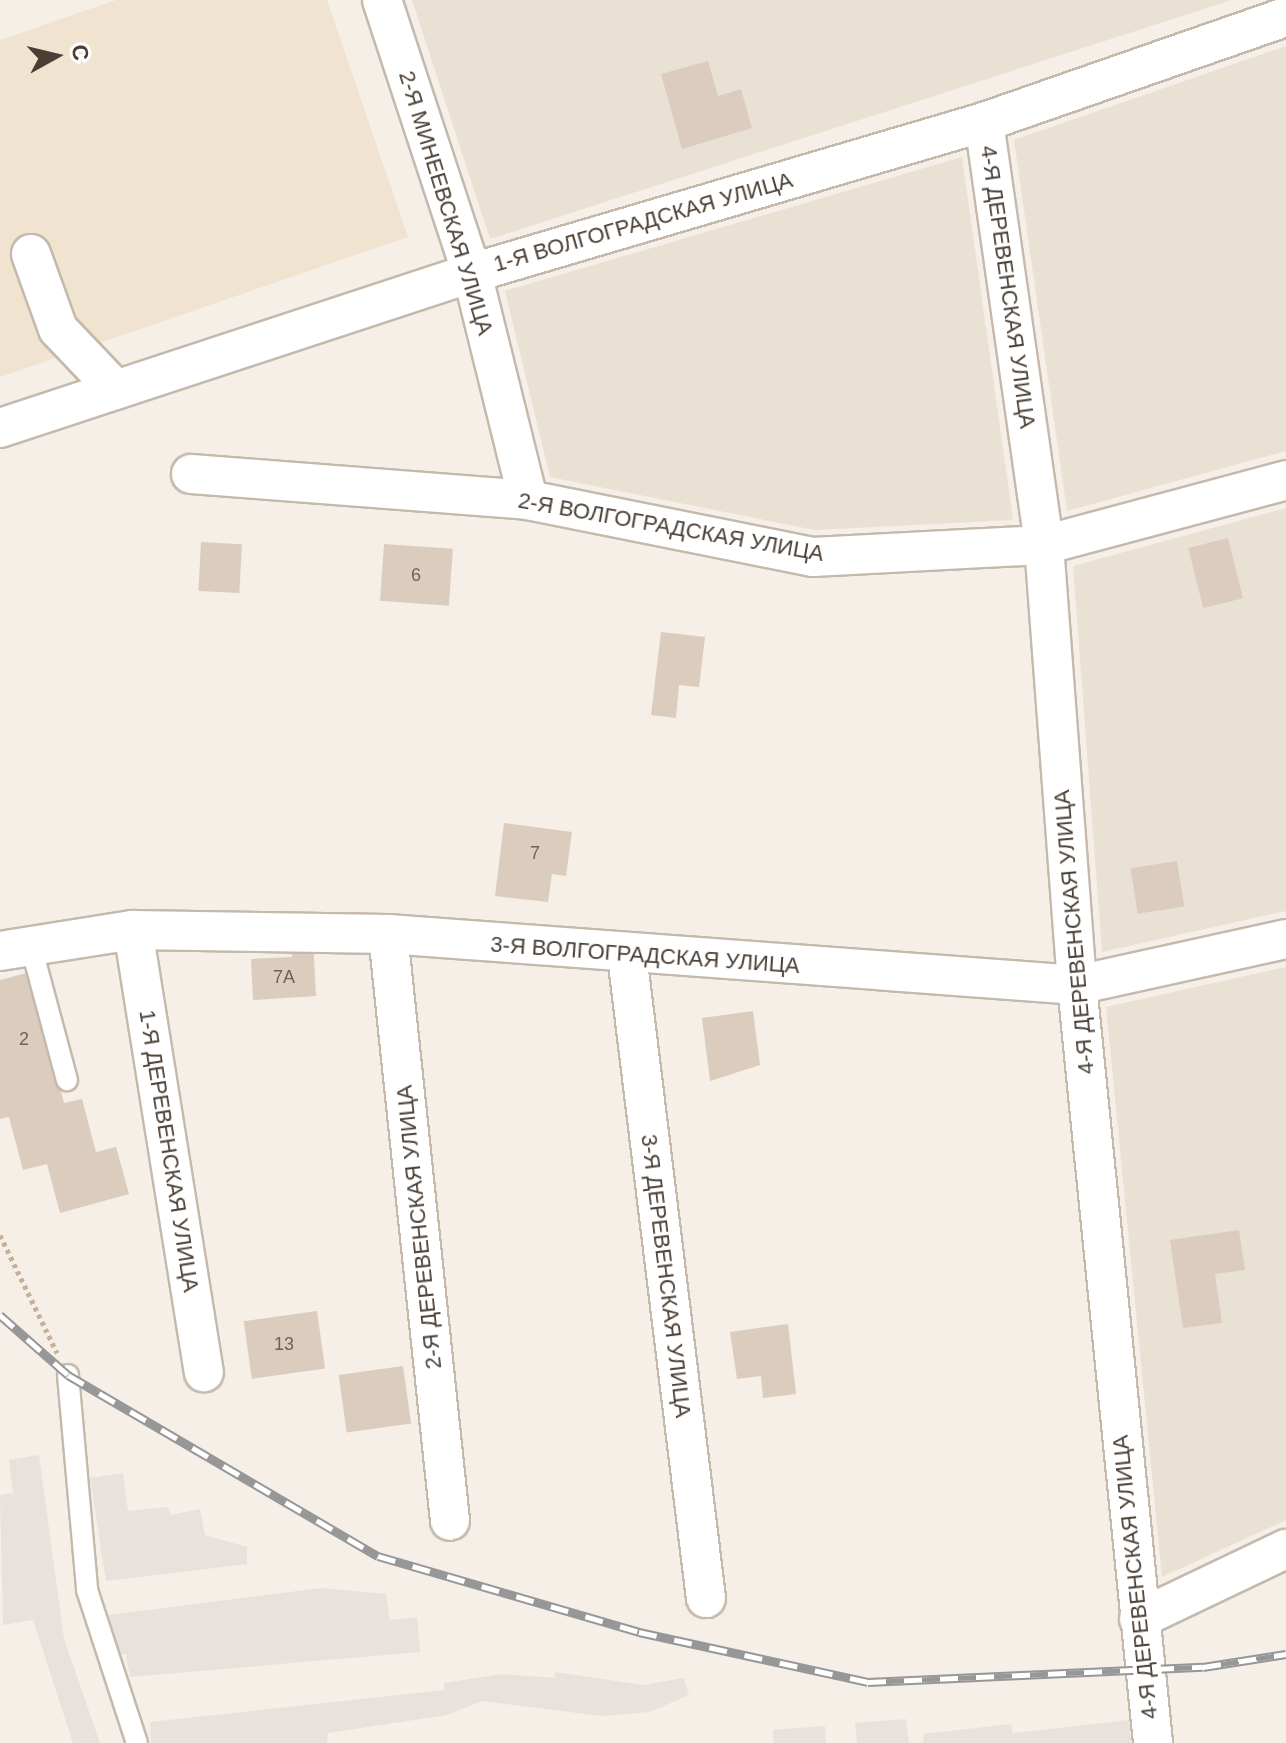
<!DOCTYPE html>
<meta charset="utf-8">
<style>
body{margin:0}
#map{position:relative;width:1286px;height:1743px;overflow:hidden;background:#f5efe7;font-family:Helvetica,sans-serif}
div>[style]{position:absolute}
.residential>*{inset:0;background:#eae1d5}
.industrial>*{inset:0;background:#e8e1dc}
.education>*{inset:0;background:#f0e3d0}
.building>*{inset:0;background:#dbccbe;transform-origin:0 0}
.path>*{height:5px;margin-top:-2.5px;transform-origin:0;background:repeating-linear-gradient(90deg,#c5b098 0 4px,transparent 0 8px)}
.roads{filter:drop-shadow(2px 0 #c5b9ac) drop-shadow(-2px 0 #c5b9ac) drop-shadow(0 2px #c5b9ac) drop-shadow(0 -2px #c5b9ac)}
.lane>*{height:20px;margin:-10px;padding:0 10px;transform-origin:10px;border-radius:10px;background:#fff}
.street>*{height:38px;margin:-19px;padding:0 19px;transform-origin:19px;border-radius:19px;background:#fff}
.rail>*{height:9px;margin-top:-4.5px;transform-origin:0;background:repeating-linear-gradient(90deg,#fff 0 18px,#979797 0 36px);box-sizing:border-box;border-block:2px solid #979797}
span{translate:-50% -50%;white-space:nowrap;text-align:center;line-height:1.15;-webkit-text-stroke:8px #fff;paint-order:stroke}
.number-label{font-size:18px;color:#6e6257}
.number-label span{-webkit-text-stroke-width:0}
.street-label{font-size:22px;color:#493f35}
.north{position:absolute;left:16px;top:16px;width:80px;height:80px;-webkit-text-stroke:6px #fff;paint-order:stroke;rotate:82deg;font-size:22px;font-weight:700;line-height:32px;text-align:center;color:#493f35}
.north::after{content:'';display:block;margin:auto;width:28px;height:36px;background:#493f35;clip-path:polygon(50% 0,100% 100%,50% 72%,0 100%)}
</style>
<div id="map">
<div class="residential">
<i style="clip-path:polygon(412px 0,1232px 0,490px 239px)"></i>
<i style="clip-path:polygon(1286px 46px,1286px 451px,1067px 511px,1014px 140px)"></i>
<i style="clip-path:polygon(962px 157px,1013px 520px,815px 530px,550px 477px,505px 291px)"></i>
<i style="clip-path:polygon(1286px 508px,1286px 911px,1102px 952px,1073px 566px)"></i>
<i style="clip-path:polygon(1286px 967px,1286px 1520px,1162px 1577px,1106px 1007px)"></i>
</div>
<div class="industrial">
<i style="clip-path:polygon(39px 1455px,64px 1639px,100px 1743px,73px 1743px,33px 1620px,3px 1625px,0 1495px,13px 1493px,9px 1460px)"></i>
<i style="clip-path:polygon(123px 1473px,128px 1511px,168px 1507px,170px 1515px,200px 1509px,205px 1535px,247px 1547px,247px 1564px,106px 1581px,90px 1478px)"></i>
<i style="clip-path:polygon(321px 1588px,386px 1594px,390px 1620px,417px 1617px,420px 1652px,130px 1677px,126px 1654px,104px 1655px,101px 1616px)"></i>
<i style="clip-path:polygon(555px 1672px,643px 1685px,684px 1678px,689px 1695px,650px 1712px,601px 1716px,482px 1701px,447px 1715px,328px 1733px,327px 1743px,151px 1743px,150px 1722px,444px 1690px,444px 1683px,502px 1674px,555px 1678px)"></i>
<i style="clip-path:polygon(906px 1719px,909px 1743px,857px 1743px,855px 1723px)"></i>
<i style="clip-path:polygon(1129px 1720px,1131px 1743px,924px 1743px,923px 1734px,1011px 1724px,1013px 1733px)"></i>
<i style="clip-path:polygon(825px 1726px,826px 1743px,774px 1743px,773px 1730px)"></i>
</div>
<div class="education">
<i style="clip-path:polygon(116px 0,327px 0,408px 237px,0 377px,0 40px)"></i>
</div>
<div class="building">
<i style="clip-path:polygon(708px 61px,718px 96px,741px 89px,752px 128px,682px 149px,661px 74px)"></i>
<i style="left:1228px;top:538px;width:62px;height:41px;rotate:76deg"></i>
<i style="left:201px;top:542px;width:41px;height:49px;rotate:3deg"></i>
<i style="left:384px;top:544px;width:69px;height:57px;rotate:4deg"></i>
<i style="clip-path:polygon(661px 632px,705px 637px,699px 687px,679px 685px,676px 718px,651px 715px)"></i>
<i style="clip-path:polygon(504px 823px,572px 832px,566px 876px,552px 874px,548px 902px,495px 896px)"></i>
<i style="left:1177px;top:861px;width:46px;height:47px;rotate:81deg"></i>
<i style="clip-path:polygon(313px 939px,316px 996px,253px 1000px,251px 959px,292px 957px,291px 940px)"></i>
<i style="clip-path:polygon(30px 972px,64px 1103px,82px 1099px,96px 1152px,116px 1147px,129px 1194px,60px 1213px,47px 1164px,23px 1170px,9px 1117px,0 1119px,0 980px)"></i>
<i style="clip-path:polygon(753px 1011px,760px 1065px,710px 1081px,702px 1018px)"></i>
<i style="clip-path:polygon(1239px 1230px,1245px 1270px,1215px 1274px,1222px 1323px,1183px 1328px,1170px 1240px)"></i>
<i style="left:317px;top:1311px;width:58px;height:74px;rotate:82deg"></i>
<i style="clip-path:polygon(788px 1324px,796px 1394px,763px 1398px,761px 1376px,737px 1379px,730px 1332px)"></i>
<i style="left:403px;top:1366px;width:58px;height:65px;rotate:82deg"></i>
</div>
<div class="path">
<i style="left:0;top:1235px;width:131px;rotate:64.2deg"></i>
</div>
<div class="roads">
<div class="lane">
<i style="left:31px;top:946px;width:139px;rotate:75deg"></i>
<i style="left:68px;top:1375px;width:216px;rotate:84.9deg"></i>
<i style="left:87px;top:1590px;width:161px;rotate:71.9deg"></i>
</div>
<div class="street">
<i style="left:382px;top:0;width:287px;rotate:71.8deg"></i>
<i style="left:472px;top:273px;width:234px;rotate:76.1deg"></i>
<i style="left:984px;top:122px;width:427px;rotate:81.9deg"></i>
<i style="left:1044px;top:545px;width:441px;rotate:85.7deg"></i>
<i style="left:1077px;top:985px;width:762px;rotate:84.27deg"></i>
<i style="left:31px;top:254px;width:80px;rotate:70.2deg"></i>
<i style="left:58px;top:329px;width:84px;rotate:46.4deg"></i>
<i style="left:0;top:428px;width:497px;rotate:-18.2deg"></i>
<i style="left:472px;top:273px;width:534px;rotate:-16.43deg"></i>
<i style="left:984px;top:122px;width:320px;rotate:-19.2deg"></i>
<i style="left:191px;top:474px;width:338px;rotate:4.4deg"></i>
<i style="left:528px;top:500px;width:291px;rotate:11.3deg"></i>
<i style="left:813px;top:557px;width:231px;rotate:-3deg"></i>
<i style="left:1044px;top:545px;width:251px;rotate:-15deg"></i>
<i style="left:133px;top:930px;width:448px;rotate:80.9deg"></i>
<i style="left:388px;top:934px;width:590px;rotate:83.97deg"></i>
<i style="left:0;top:951px;width:135px;rotate:-9deg"></i>
<i style="left:133px;top:930px;width:255px;rotate:0.9deg"></i>
<i style="left:388px;top:934px;width:691px;rotate:4.23deg"></i>
<i style="left:1077px;top:985px;width:214px;rotate:-12.4deg"></i>
<i style="left:627px;top:955px;width:648px;rotate:83deg"></i>
<i style="left:1139px;top:1619px;width:163px;rotate:-25.5deg"></i>
</div>
</div>
<div class="rail">
<i style="left:0;top:1315px;width:91px;rotate:41.4deg"></i>
<i style="left:68px;top:1375px;width:359px;rotate:30.3deg"></i>
<i style="left:378px;top:1556px;width:272px;rotate:16.2deg"></i>
<i style="left:639px;top:1632px;width:234px;rotate:12.3deg"></i>
<i style="left:868px;top:1682px;width:335px;rotate:-2.6deg"></i>
<i style="left:1203px;top:1667px;width:84px;rotate:-8.9deg"></i>
</div>
<div class="number-label">
<span style="left:416px;top:575px">6</span>
<span style="left:535px;top:853px">7</span>
<span style="left:284px;top:977px">7А</span>
<span style="left:24px;top:1039px">2</span>
<span style="left:284px;top:1344px">13</span>
</div>
<div class="street-label">
<span style="left:446px;top:203px;rotate:73deg">2-Я МИНЕЕВСКАЯ УЛИЦА</span>
<span style="left:643px;top:222px;rotate:-16deg">1-Я ВОЛГОГРАДСКАЯ УЛИЦА</span>
<span style="left:1008px;top:287px;rotate:82deg">4-Я ДЕРЕВЕНСКАЯ УЛИЦА</span>
<span style="left:671px;top:527px;rotate:10deg">2-Я ВОЛГОГРАДСКАЯ УЛИЦА</span>
<span style="left:1074px;top:932px;rotate:-95deg">4-Я ДЕРЕВЕНСКАЯ УЛИЦА</span>
<span style="left:645px;top:955px;rotate:4deg">3-Я ВОЛГОГРАДСКАЯ УЛИЦА</span>
<span style="left:169px;top:1151px;rotate:81deg">1-Я ДЕРЕВЕНСКАЯ УЛИЦА</span>
<span style="left:419px;top:1227px;rotate:-96deg">2-Я ДЕРЕВЕНСКАЯ УЛИЦА</span>
<span style="left:666px;top:1276px;rotate:83deg">3-Я ДЕРЕВЕНСКАЯ УЛИЦА</span>
<span style="left:1135px;top:1577px;rotate:-96deg">4-Я ДЕРЕВЕНСКАЯ УЛИЦА</span>
</div>
<div class="north">С</div>
</div>
